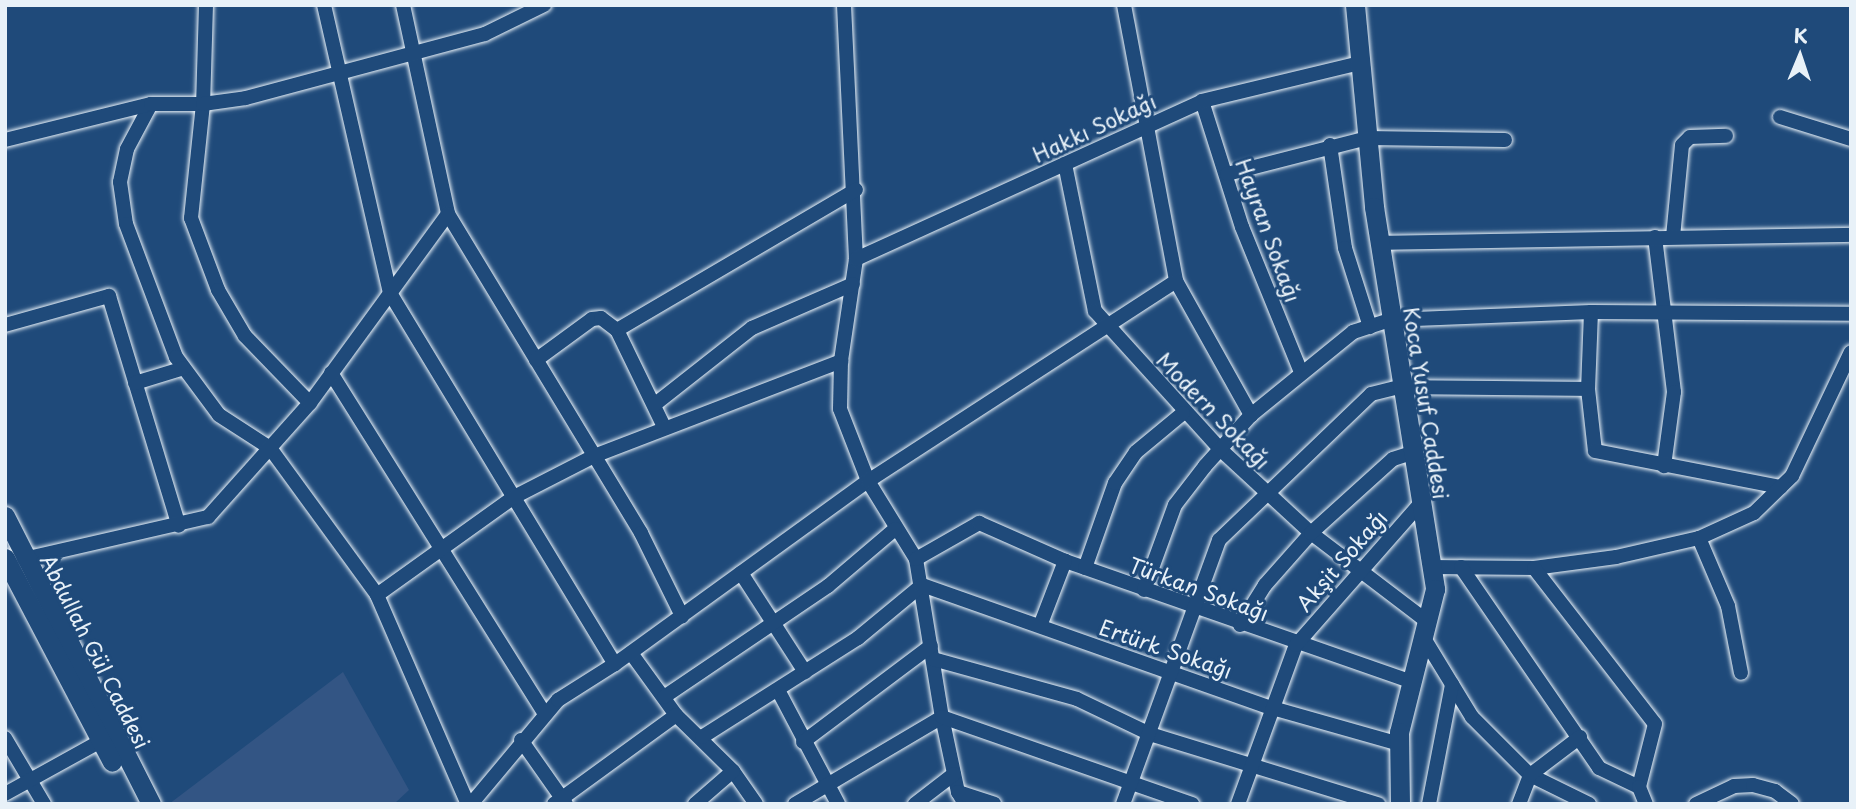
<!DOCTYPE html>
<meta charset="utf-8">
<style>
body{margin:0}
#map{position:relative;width:1856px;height:809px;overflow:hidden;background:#1f4a7a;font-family:"Playpen Sans",sans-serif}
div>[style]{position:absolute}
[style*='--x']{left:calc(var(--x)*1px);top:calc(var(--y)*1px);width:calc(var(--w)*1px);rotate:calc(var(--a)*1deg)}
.built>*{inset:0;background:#335584}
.roads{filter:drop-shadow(0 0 2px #e8f1f8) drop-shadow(0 0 2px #e8f1f8)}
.street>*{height:14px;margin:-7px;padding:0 7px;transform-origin:7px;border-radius:7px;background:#1f4a7a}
.secondary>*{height:19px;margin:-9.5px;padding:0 9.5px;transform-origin:9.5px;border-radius:9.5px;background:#1f4a7a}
span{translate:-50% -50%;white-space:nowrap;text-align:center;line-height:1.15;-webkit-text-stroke:6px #1f4a7a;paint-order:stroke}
.street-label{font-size:21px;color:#e8f1f8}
.frame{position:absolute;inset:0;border:7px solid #e8f1f8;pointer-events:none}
.north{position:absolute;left:1765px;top:21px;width:70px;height:70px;-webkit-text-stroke:5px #1f4a7a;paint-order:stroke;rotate:2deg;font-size:19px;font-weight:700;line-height:28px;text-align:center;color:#e8f1f8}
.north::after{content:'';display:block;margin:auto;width:24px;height:32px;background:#e8f1f8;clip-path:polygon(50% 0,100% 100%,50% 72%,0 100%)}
</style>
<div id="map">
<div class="built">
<i style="clip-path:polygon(343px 672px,409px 790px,394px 804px,169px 804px)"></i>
</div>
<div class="roads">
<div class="street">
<i style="--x:206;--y:5;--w:99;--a:91.7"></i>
<i style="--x:203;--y:104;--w:115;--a:96"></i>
<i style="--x:191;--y:218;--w:77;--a:69.4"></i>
<i style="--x:218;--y:290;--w:53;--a:59.6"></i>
<i style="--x:245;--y:336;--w:93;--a:45.9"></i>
<i style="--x:324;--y:5;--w:295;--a:77.1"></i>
<i style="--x:390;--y:293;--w:434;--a:58.8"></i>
<i style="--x:403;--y:5;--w:214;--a:77.8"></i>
<i style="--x:448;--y:214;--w:373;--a:58.8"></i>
<i style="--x:641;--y:533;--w:93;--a:63.7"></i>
<i style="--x:844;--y:5;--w:254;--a:87.3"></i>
<i style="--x:856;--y:259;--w:103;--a:98.4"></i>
<i style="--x:841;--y:361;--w:48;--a:91.2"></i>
<i style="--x:840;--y:409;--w:77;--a:68.7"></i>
<i style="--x:868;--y:481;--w:92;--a:58.4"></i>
<i style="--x:916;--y:559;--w:160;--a:80.7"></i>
<i style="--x:942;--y:717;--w:77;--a:78"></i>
<i style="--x:958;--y:792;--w:14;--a:60"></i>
<i style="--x:1124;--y:5;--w:281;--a:79.3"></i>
<i style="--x:1176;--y:281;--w:154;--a:60.8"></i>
<i style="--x:1202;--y:101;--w:132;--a:72.4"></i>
<i style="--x:1242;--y:227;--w:157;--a:67.9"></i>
<i style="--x:151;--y:104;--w:51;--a:118.1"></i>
<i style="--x:127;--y:149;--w:34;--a:102"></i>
<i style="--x:120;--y:182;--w:42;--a:81.9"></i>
<i style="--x:126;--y:224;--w:142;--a:69.4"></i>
<i style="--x:176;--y:357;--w:72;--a:53.4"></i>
<i style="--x:219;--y:415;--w:61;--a:32.9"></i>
<i style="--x:270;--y:448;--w:182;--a:53.9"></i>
<i style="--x:377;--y:595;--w:228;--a:66.5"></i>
<i style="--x:1780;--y:117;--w:74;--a:17.2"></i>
<i style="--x:5;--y:140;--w:150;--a:-13.9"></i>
<i style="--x:151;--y:104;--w:52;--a:0"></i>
<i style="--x:203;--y:104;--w:43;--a:-7.9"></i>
<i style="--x:246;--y:98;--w:247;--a:-15"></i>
<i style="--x:485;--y:34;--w:66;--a:-26.2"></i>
<i style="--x:1330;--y:145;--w:104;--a:81.7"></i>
<i style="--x:1345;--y:248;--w:83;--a:72.4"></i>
<i style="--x:1065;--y:164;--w:150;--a:78.5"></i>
<i style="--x:1095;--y:311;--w:186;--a:47.8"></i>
<i style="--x:1220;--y:449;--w:124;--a:42.7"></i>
<i style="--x:1311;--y:533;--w:148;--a:37.3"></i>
<i style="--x:1227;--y:174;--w:145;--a:-14.4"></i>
<i style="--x:1367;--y:138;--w:138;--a:0.8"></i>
<i style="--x:1655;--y:237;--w:156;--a:83"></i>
<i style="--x:1674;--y:392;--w:75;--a:97.7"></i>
<i style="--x:1673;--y:237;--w:92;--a:-84.4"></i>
<i style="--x:1682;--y:145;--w:11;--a:-45"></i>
<i style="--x:1690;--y:137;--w:36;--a:-2"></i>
<i style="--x:1380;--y:243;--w:471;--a:-1"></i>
<i style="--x:856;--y:259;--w:380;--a:-24.5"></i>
<i style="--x:1202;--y:101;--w:163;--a:-13.5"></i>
<i style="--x:1591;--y:312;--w:77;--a:92.2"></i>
<i style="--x:1588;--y:389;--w:62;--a:83.6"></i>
<i style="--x:1595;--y:451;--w:189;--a:11"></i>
<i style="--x:5;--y:325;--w:108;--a:-15.6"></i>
<i style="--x:109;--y:296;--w:240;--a:73.1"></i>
<i style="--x:617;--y:330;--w:108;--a:64.1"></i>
<i style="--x:536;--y:360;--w:69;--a:-36.2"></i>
<i style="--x:592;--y:319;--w:9;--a:-6"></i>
<i style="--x:601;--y:318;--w:20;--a:37"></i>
<i style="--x:617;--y:330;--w:277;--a:-30.4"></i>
<i style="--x:331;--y:373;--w:400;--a:57.9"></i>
<i style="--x:135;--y:383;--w:51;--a:-17"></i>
<i style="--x:654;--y:405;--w:125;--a:-38.2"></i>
<i style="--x:752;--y:328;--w:110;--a:-23.5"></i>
<i style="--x:1699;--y:538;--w:74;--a:66.9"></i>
<i style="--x:1728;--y:606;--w:68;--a:79"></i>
<i style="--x:24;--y:559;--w:189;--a:-12.9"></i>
<i style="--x:208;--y:517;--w:153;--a:-48.2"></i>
<i style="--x:310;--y:403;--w:234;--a:-53.9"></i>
<i style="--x:916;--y:559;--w:73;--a:-29.7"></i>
<i style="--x:979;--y:523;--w:94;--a:23.8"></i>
<i style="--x:1065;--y:561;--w:364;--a:19.2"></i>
<i style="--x:1431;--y:567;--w:103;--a:0.6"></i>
<i style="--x:1534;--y:568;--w:83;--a:-7.6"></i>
<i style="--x:1616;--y:557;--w:85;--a:-12.9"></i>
<i style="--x:1699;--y:538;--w:60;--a:-24.4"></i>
<i style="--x:1754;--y:513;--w:53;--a:-44.2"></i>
<i style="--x:1792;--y:476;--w:137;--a:-64.6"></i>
<i style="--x:1461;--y:567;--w:244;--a:55.5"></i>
<i style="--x:1599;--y:768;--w:44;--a:25.4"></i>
<i style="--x:1085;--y:568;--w:90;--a:-70.6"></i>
<i style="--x:1115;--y:483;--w:37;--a:-56"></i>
<i style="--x:1136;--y:452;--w:61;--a:-39.7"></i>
<i style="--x:1534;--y:568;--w:197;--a:52.2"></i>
<i style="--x:1655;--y:724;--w:65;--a:104.3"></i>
<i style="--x:1639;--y:787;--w:18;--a:68"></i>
<i style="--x:741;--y:573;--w:118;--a:57.1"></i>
<i style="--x:1144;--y:590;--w:90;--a:-70"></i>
<i style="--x:1175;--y:505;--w:49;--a:-52.4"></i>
<i style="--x:1205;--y:466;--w:69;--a:-48"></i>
<i style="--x:1251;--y:415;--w:132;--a:-39.1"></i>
<i style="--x:1353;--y:332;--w:39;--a:-18"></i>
<i style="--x:1390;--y:320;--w:201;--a:-2.3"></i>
<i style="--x:1591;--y:312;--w:260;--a:0.4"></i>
<i style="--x:377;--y:595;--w:168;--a:-35.6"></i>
<i style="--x:514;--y:497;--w:90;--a:-27.1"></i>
<i style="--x:594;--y:456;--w:265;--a:-21"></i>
<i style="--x:1240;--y:625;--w:47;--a:-58"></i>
<i style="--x:1265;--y:585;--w:69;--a:-48.5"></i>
<i style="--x:1311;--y:533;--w:110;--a:-42.1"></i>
<i style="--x:1393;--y:459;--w:19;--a:-18"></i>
<i style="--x:1040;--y:626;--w:70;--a:-69"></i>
<i style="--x:1425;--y:640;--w:90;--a:58.6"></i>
<i style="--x:1472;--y:717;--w:82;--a:45"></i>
<i style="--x:1530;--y:775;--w:66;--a:26.2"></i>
<i style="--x:631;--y:653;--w:77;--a:54"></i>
<i style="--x:676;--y:715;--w:80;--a:44.5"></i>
<i style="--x:733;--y:771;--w:40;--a:55.1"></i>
<i style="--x:933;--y:659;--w:149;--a:15.5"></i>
<i style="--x:1077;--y:699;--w:81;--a:25.6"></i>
<i style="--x:1150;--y:734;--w:239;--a:17.1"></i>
<i style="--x:778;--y:690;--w:129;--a:62.2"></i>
<i style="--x:664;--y:697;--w:198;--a:-34.1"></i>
<i style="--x:828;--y:586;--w:88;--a:-40.4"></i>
<i style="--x:702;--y:737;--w:185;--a:-32.4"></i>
<i style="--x:858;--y:638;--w:83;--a:-39.6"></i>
<i style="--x:922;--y:585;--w:371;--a:19.4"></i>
<i style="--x:1272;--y:708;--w:132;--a:15.8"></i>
<i style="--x:5;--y:738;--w:77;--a:59.4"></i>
<i style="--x:521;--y:740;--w:78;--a:54.9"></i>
<i style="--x:803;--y:742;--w:160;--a:-36.9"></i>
<i style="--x:958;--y:792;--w:38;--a:18"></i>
<i style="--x:5;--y:794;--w:118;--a:-29"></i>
<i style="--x:471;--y:804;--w:136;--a:-50.1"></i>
<i style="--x:558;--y:700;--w:67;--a:-32.3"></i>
<i style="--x:615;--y:664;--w:312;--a:-35.9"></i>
<i style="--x:868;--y:481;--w:367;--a:-33"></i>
<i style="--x:554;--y:804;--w:151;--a:-36.1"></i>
<i style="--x:695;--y:804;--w:50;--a:-41"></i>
<i style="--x:795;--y:804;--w:171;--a:-30.6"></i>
<i style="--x:942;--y:717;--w:265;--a:19.2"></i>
<i style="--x:915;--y:804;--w:49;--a:-37.6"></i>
<i style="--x:1123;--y:804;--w:281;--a:-70"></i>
<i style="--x:1219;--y:540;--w:211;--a:-43.8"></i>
<i style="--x:1371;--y:394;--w:30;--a:-14"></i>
<i style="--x:1400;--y:387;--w:188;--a:0.6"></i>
<i style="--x:1238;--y:804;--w:169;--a:-70"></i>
<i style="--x:1296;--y:645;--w:188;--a:-48.7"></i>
<i style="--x:1429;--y:804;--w:122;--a:-79.1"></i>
<i style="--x:1519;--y:804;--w:31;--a:-69"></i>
<i style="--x:1530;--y:775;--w:63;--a:-37.2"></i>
<i style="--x:1696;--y:804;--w:42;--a:-25.3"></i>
<i style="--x:1734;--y:786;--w:19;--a:-3"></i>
<i style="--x:1753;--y:785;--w:23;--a:15"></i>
<i style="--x:1775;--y:791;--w:21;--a:37"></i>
</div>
<div class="secondary">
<i style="--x:1355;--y:5;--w:203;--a:84.6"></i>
<i style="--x:1374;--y:207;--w:387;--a:80.9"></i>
<i style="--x:1435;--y:589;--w:147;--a:104.1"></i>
<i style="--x:1399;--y:732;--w:72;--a:89.2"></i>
<i style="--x:5;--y:516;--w:323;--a:63.1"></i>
<i style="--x:5;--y:558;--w:230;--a:62.3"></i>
</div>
</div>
<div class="street-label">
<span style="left:1094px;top:127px;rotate:-25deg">Hakkı Sokağı</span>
<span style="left:1269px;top:230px;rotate:70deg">Hayran Sokağı</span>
<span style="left:1427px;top:403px;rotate:81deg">Koca Yusuf Caddesi</span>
<span style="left:1214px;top:410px;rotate:46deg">Modern Sokağı</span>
<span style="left:1341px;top:560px;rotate:-49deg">Akşit Sokağı</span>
<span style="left:1199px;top:588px;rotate:20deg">Türkan Sokağı</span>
<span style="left:1166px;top:648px;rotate:19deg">Ertürk Sokağı</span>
<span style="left:96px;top:651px;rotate:63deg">Abdullah Gül Caddesi</span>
</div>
<div class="frame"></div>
<div class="north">K</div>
</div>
